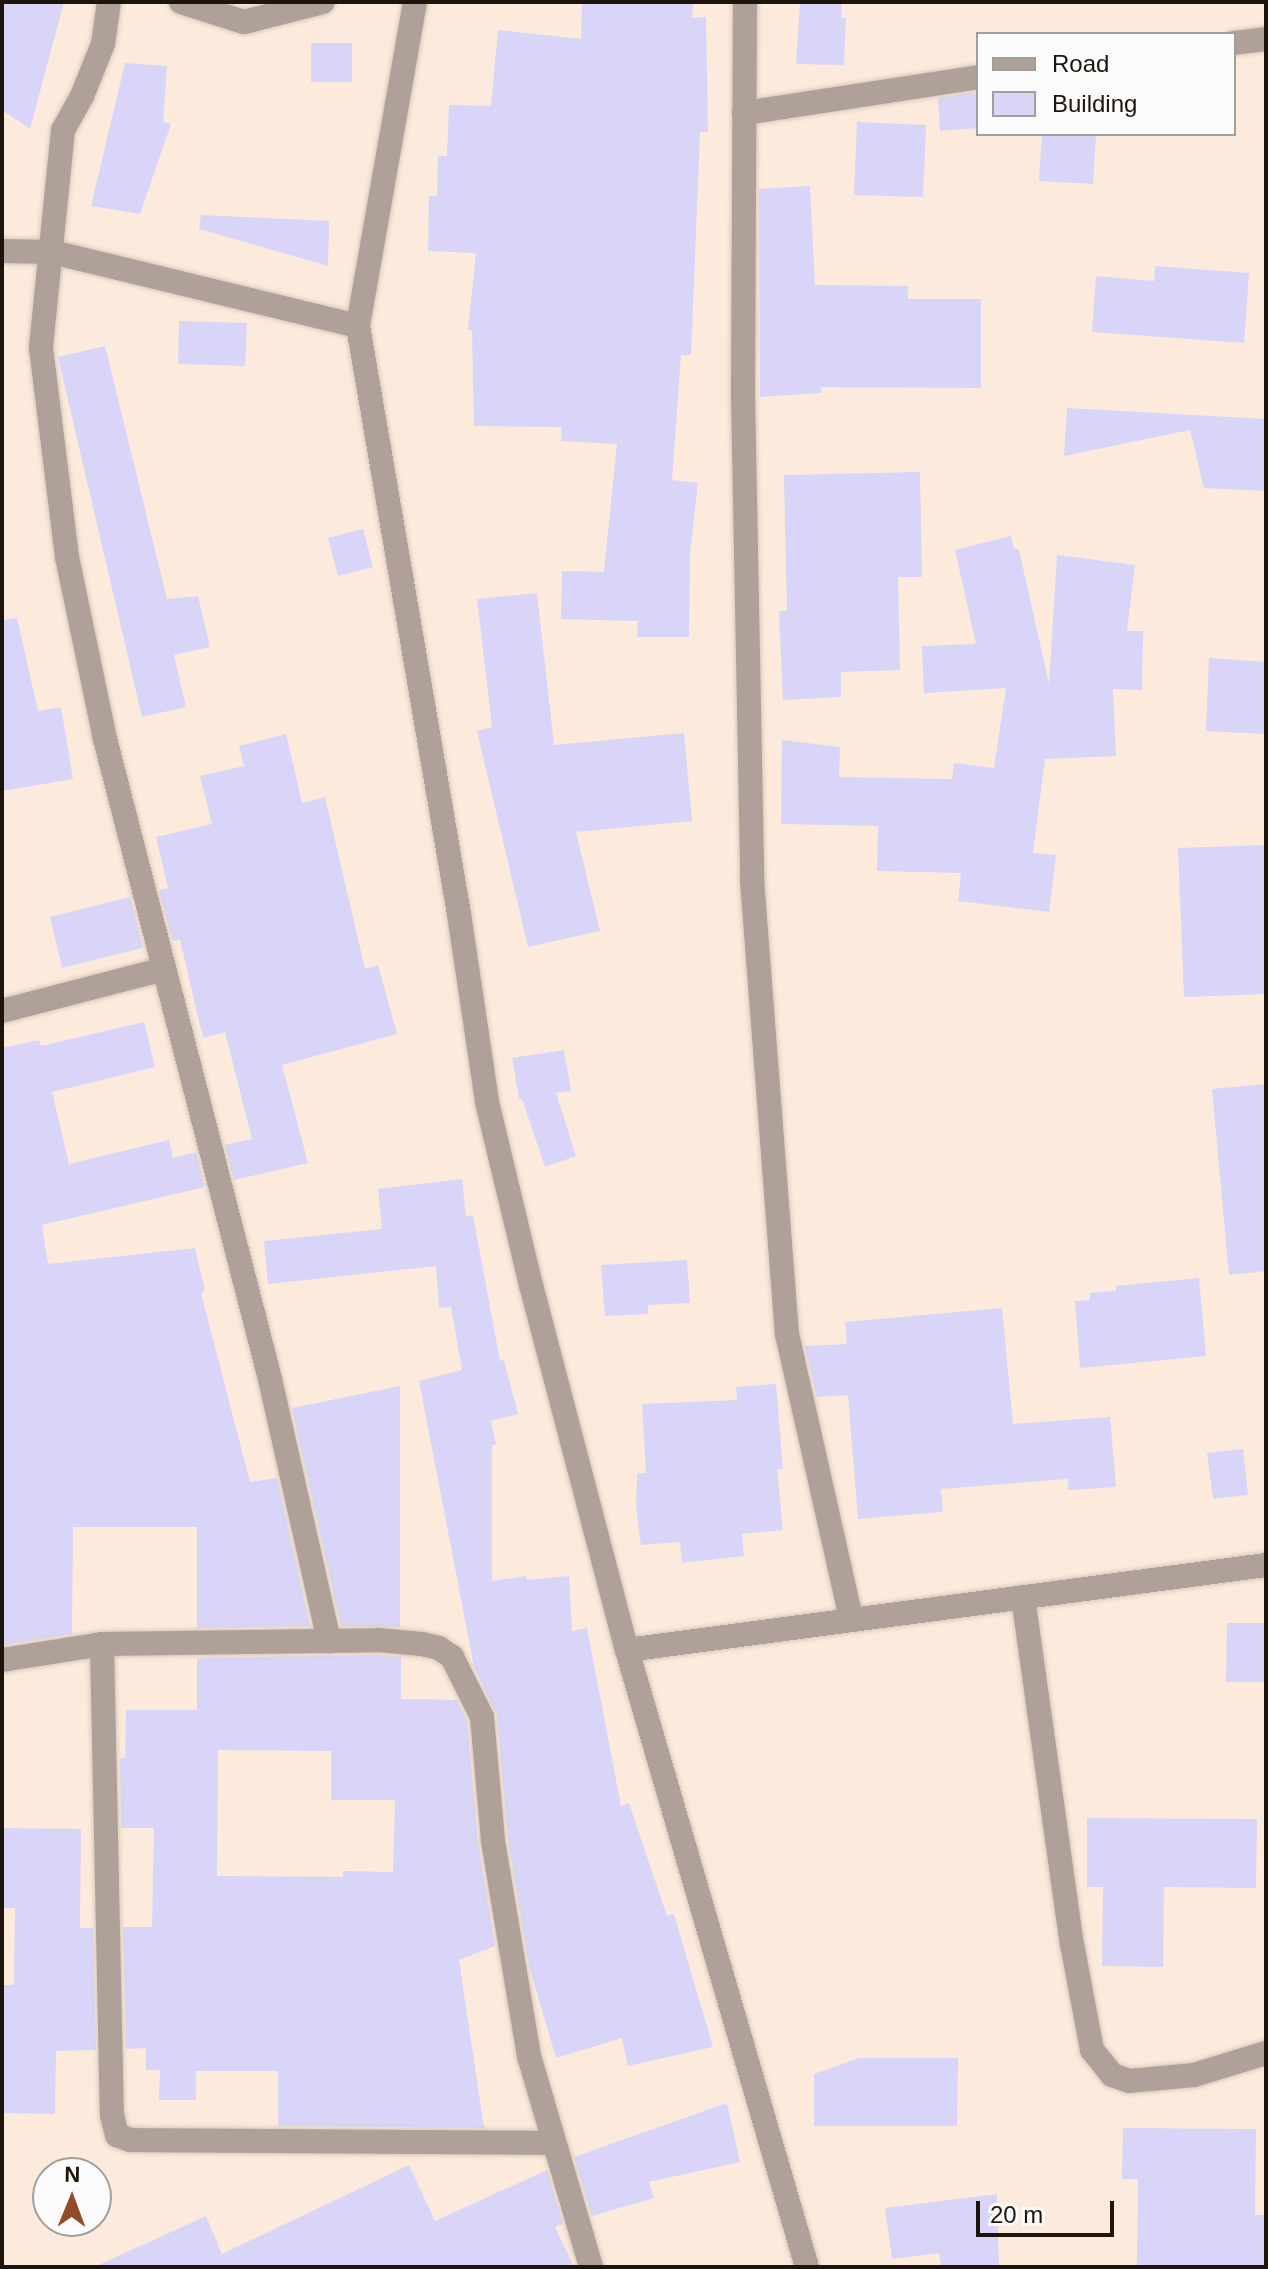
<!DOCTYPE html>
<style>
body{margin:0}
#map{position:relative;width:1268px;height:2269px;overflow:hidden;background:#fcebdc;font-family:Arial,sans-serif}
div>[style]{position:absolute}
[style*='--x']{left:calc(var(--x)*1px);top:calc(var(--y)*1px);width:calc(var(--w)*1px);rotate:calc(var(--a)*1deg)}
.building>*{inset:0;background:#d8d5f8}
.roads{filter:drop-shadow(0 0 2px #d8c9bb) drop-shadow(0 0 2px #d8c9bb)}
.minor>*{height:24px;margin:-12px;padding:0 12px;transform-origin:12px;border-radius:12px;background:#afa09a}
span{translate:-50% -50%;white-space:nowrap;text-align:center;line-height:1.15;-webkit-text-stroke:7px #fbfbfb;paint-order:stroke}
.frame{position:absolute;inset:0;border:4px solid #1d140b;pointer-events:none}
.legend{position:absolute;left:976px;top:32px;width:260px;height:104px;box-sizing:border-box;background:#fbfbfb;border:2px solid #a29f9b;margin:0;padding:10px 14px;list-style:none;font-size:24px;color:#1d140b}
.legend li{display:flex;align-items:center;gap:16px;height:40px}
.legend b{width:40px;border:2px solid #a29f9b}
.north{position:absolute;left:32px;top:2157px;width:80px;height:80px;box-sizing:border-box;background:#fbfbfb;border:2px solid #a29f9b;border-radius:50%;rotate:1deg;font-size:22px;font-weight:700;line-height:32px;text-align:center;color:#1d140b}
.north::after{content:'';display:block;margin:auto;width:28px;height:36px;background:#924a27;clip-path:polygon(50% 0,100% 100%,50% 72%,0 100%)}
.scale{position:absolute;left:976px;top:2201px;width:138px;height:36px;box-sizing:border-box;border:4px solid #1d140b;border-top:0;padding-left:10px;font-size:24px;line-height:28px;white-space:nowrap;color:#1d140b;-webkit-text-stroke:6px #fbfbfb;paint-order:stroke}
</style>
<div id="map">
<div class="building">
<i style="clip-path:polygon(2px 2px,64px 2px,30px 129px,2px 110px)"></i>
<i style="clip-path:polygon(582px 2px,693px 2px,692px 18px,706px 17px,708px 132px,700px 132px,691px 355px,681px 355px,672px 480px,698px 483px,690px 553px,689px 637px,637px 637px,638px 621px,561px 619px,562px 571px,604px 572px,617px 444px,561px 441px,562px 427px,474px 426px,472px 330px,468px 330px,476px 253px,428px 251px,429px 196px,437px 196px,438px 156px,447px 156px,449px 105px,491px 106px,498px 30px,581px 39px)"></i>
<i style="clip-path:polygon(800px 2px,842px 2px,841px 18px,846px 18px,844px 65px,796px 64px)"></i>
<i style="clip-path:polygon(311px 43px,352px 43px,352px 82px,311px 82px)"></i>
<i style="clip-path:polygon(125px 63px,167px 66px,163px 122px,171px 124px,140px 214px,91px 206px)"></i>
<i style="clip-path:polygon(978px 92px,978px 128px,940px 131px,938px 98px)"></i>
<i style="clip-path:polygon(857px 122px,926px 125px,923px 197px,854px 195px)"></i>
<i style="clip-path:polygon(1042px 134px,1096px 134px,1093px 184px,1039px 181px)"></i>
<i style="clip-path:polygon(810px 186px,815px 285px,908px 286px,908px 299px,981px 299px,981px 388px,821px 387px,821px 393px,760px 397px,759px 189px)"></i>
<i style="clip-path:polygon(201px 215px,329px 221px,328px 266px,199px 229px)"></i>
<i style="clip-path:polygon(1155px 266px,1249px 273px,1244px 343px,1092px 332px,1096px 276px,1154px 281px)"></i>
<i style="clip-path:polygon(179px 321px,247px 323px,245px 366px,178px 364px)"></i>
<i style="clip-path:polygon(105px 346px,167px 599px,198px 596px,210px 647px,174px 655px,186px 707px,142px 717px,58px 357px)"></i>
<i style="clip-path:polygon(1067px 408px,1266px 419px,1266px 491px,1204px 488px,1190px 430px,1064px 456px)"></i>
<i style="clip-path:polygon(920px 472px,922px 577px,898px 577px,900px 670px,841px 672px,841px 697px,783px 700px,779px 611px,787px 611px,784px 475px)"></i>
<i style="clip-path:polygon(363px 529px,373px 567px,338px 576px,328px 538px)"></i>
<i style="clip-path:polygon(1011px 536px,1014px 549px,1019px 550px,1049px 684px,1057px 555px,1135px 565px,1127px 631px,1143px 631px,1142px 690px,1113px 689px,1116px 756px,1045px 759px,1033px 853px,1056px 855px,1049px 912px,958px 901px,961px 873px,877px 871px,878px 826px,781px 824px,782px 740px,840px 747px,839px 777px,952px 779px,954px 763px,994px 768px,1006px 688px,924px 693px,922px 646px,976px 644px,955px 550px)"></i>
<i style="clip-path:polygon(537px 593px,554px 745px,684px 733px,692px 821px,576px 832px,600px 931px,528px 947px,477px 731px,492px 727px,477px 599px)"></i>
<i style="clip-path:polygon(17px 618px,38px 711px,61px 707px,73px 779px,2px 791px,2px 620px)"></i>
<i style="clip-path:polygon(1209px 658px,1266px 662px,1266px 734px,1206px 731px)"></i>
<i style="clip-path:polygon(286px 734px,302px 803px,325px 797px,365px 969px,378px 965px,397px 1034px,282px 1065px,308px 1163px,234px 1180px,225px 1145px,252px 1139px,225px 1032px,203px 1038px,180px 940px,173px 941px,159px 890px,168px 888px,156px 837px,212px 824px,200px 776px,244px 766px,239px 746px)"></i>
<i style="clip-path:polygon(1266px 845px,1266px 994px,1184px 997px,1178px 848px)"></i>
<i style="clip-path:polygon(130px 897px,143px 948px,62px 968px,50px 917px)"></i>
<i style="clip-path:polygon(144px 1022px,155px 1067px,52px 1092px,69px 1164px,169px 1140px,173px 1158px,196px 1152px,205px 1187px,42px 1225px,48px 1264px,195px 1248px,205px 1291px,202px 1291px,202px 1297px,250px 1482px,277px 1478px,310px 1626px,197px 1628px,197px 1527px,73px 1527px,72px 1634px,2px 1645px,2px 1048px,39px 1040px,41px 1046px)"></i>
<i style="clip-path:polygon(564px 1050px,571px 1091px,556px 1093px,576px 1156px,545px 1167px,522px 1099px,519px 1099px,512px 1058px)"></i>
<i style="clip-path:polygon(1266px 1084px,1266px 1271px,1229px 1275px,1212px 1089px)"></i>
<i style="clip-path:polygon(462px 1179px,466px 1217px,473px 1215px,500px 1361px,504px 1360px,518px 1414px,491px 1421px,496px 1444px,492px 1445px,492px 1581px,526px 1576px,527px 1580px,569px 1576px,572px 1631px,587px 1628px,621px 1806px,629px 1803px,667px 1916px,674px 1914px,713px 2047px,628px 2066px,622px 2038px,556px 2058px,529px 1966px,508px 1839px,497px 1715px,474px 1667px,419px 1381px,462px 1370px,451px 1307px,439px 1308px,436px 1266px,268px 1284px,264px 1241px,382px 1229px,378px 1189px)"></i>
<i style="clip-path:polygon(687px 1260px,690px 1303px,648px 1305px,648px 1314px,605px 1316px,601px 1265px)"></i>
<i style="clip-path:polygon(1199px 1278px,1206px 1356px,1080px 1368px,1075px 1301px,1090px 1300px,1090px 1293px,1116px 1291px,1116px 1286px)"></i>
<i style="clip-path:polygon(1002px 1308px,1013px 1424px,1110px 1417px,1116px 1487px,1068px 1490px,1068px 1479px,941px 1489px,943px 1512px,858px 1519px,848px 1395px,817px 1397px,805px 1346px,847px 1344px,845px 1322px)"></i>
<i style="clip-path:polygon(776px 1384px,783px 1469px,777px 1469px,783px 1530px,742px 1534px,744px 1556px,682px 1563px,680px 1542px,641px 1545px,636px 1506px,637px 1474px,646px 1473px,642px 1404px,737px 1400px,736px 1387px)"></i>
<i style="clip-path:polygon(400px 1386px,400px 1627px,341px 1626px,292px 1408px)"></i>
<i style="clip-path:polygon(1243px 1449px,1248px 1495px,1213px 1499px,1207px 1453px)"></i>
<i style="clip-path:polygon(1227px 1623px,1266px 1623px,1266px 1682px,1226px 1682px)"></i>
<i style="clip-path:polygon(evenodd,377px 1655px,401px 1657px,401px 1699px,457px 1700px,467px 1721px,478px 1843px,495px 1946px,459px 1960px,484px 2128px,278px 2126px,278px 2071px,196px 2071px,196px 2100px,159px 2100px,160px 2070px,146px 2070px,146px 2048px,126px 2049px,123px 1927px,152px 1927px,154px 1828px,121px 1828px,120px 1758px,125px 1758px,126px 1710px,197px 1710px,197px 1658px,377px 1655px,218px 1750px,331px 1751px,331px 1800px,395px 1800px,393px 1872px,343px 1871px,343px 1877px,217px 1876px,218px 1750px)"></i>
<i style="clip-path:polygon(1087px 1818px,1257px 1819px,1256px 1888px,1164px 1887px,1163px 1967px,1102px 1966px,1103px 1887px,1087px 1887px)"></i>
<i style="clip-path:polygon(2px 1828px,81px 1829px,80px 1928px,93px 1928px,96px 2050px,56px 2051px,55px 2114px,2px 2113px,2px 1985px,14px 1985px,15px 1908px,2px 1908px)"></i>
<i style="clip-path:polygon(859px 2058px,958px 2058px,957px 2126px,814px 2126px,814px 2074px)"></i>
<i style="clip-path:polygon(727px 2103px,740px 2162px,649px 2182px,654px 2198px,592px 2216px,574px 2157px)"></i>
<i style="clip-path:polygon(1123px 2128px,1256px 2129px,1255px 2215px,1266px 2215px,1266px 2267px,1137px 2267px,1138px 2179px,1122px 2179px)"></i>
<i style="clip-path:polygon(409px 2165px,435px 2221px,547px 2170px,563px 2224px,555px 2227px,574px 2267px,94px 2267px,206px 2216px,222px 2254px)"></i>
<i style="clip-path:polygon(997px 2194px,999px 2267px,941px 2267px,939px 2253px,892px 2259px,885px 2208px)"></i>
</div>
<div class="roads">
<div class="minor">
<i style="--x:109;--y:2;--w:42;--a:98.1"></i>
<i style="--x:103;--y:44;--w:56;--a:112"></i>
<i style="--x:82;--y:96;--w:39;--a:119"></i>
<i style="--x:63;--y:130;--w:219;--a:95.8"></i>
<i style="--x:41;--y:348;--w:211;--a:82.9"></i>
<i style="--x:67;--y:557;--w:186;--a:78.2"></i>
<i style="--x:105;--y:739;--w:661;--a:75.54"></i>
<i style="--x:270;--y:1379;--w:269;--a:77.3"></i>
<i style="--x:181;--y:2;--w:66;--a:17.6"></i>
<i style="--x:244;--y:22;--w:81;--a:-14.2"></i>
<i style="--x:415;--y:2;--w:329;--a:100"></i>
<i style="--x:358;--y:326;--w:597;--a:80.25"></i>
<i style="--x:459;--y:914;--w:190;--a:81.5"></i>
<i style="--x:487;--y:1102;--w:188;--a:76.5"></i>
<i style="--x:531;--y:1285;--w:377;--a:75.3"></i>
<i style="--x:627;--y:1650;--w:643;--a:73.74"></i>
<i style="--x:745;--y:2;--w:393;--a:90.3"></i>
<i style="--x:743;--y:395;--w:485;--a:88.9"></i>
<i style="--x:752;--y:880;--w:455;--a:85.6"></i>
<i style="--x:787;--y:1334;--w:292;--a:77.3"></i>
<i style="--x:1234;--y:43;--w:32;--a:-7"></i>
<i style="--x:744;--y:113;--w:237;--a:-8.7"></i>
<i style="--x:2;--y:251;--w:50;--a:1.1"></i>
<i style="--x:52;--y:252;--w:315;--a:13.6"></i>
<i style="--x:2;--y:1011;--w:167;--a:-14.5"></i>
<i style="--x:1023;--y:1597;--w:350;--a:82"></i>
<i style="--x:1072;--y:1944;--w:108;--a:79.3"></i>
<i style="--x:1092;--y:2050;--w:32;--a:51"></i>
<i style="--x:1112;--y:2075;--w:18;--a:19"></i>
<i style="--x:1129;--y:2081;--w:65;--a:-5.3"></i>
<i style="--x:1194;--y:2075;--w:75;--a:-17"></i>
<i style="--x:102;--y:1644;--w:471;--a:88.8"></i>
<i style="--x:112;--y:2115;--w:21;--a:76"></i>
<i style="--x:117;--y:2135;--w:14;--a:21"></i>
<i style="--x:130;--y:2140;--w:424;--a:0.4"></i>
<i style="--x:627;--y:1650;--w:645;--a:-7.58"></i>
<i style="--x:2;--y:1660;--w:101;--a:-9.1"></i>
<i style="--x:102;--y:1644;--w:276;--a:-0.8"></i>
<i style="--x:378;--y:1640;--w:44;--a:5.2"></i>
<i style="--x:422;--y:1644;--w:17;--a:13"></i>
<i style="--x:439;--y:1648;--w:16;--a:35"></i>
<i style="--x:452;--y:1657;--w:67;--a:63.4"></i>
<i style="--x:482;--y:1717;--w:124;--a:84.9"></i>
<i style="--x:493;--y:1841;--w:218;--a:80.5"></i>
<i style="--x:529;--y:2056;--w:220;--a:73.6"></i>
</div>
</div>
<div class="frame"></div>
<ul class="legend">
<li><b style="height:10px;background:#afa09a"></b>Road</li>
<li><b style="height:22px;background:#d8d5f8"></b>Building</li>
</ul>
<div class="north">N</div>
<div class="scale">20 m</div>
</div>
